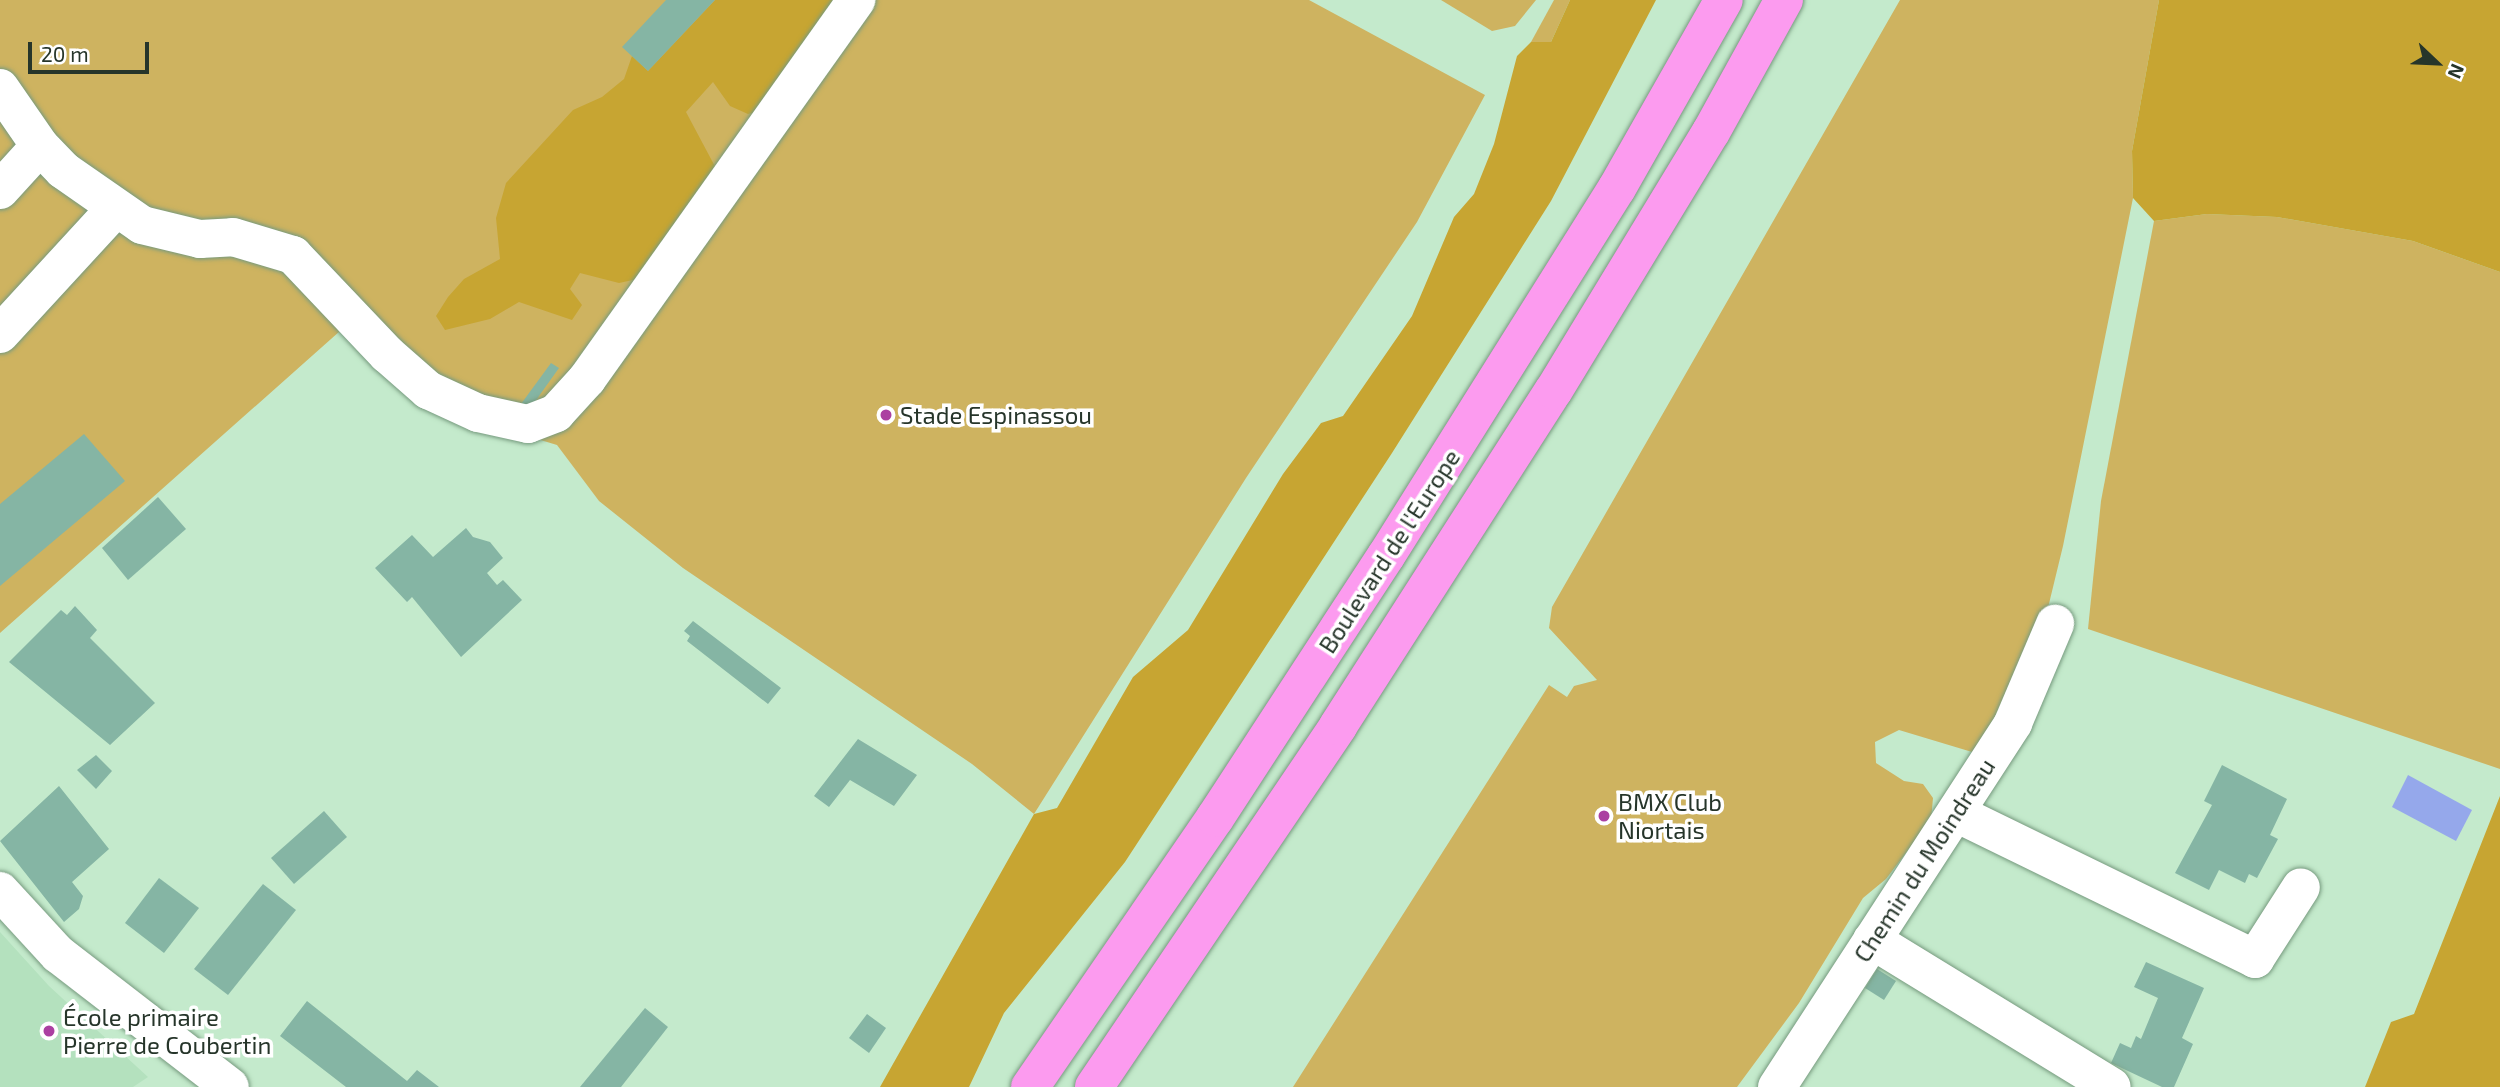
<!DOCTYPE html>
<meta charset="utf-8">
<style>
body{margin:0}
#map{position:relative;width:2500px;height:1087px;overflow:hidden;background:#c4eacc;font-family:"Exo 2",sans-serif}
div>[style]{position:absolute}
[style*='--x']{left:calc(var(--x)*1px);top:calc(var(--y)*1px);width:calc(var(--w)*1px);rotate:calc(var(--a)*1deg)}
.built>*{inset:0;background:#b4e1be}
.green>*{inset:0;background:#ceb360}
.forest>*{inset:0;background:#c7a532}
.water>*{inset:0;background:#95a8eb}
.building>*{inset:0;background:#85b5a4}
.roads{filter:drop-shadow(0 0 2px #769a7e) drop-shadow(0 0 2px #769a7e)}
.minor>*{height:38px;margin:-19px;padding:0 19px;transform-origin:19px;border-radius:19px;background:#fff}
.highway>*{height:38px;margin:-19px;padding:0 19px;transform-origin:19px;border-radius:19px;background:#fc9bef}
.dots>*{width:19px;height:19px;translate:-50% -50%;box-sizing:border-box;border:4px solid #fff;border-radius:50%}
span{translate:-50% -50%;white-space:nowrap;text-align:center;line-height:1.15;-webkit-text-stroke:7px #fff;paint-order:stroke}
.poi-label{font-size:24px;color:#26352a}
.left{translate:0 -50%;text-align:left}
.street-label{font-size:24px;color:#26352a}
.north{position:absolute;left:2402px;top:28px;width:70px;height:70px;-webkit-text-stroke:5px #fff;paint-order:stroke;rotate:113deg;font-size:19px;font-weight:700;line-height:28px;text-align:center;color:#26352a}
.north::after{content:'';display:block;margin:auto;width:24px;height:32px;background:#26352a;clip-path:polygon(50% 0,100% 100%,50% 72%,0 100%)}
.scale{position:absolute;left:28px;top:42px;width:121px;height:32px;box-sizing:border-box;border:4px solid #26352a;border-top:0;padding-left:9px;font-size:21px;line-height:24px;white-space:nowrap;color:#26352a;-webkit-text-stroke:5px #fff;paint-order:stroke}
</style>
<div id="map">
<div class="built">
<i style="clip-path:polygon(0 932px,49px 986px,148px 1077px,133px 1087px,0 1087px)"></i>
</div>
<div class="green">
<i style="clip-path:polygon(0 0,1309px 0,1485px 95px,1417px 222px,1246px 478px,1034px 814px,972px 764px,683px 568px,599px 501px,557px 445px,514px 432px,340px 331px,0 633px)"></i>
<i style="clip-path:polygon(1441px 0,1536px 0,1515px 26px,1492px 31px)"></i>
<i style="clip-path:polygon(1554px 0,1570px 0,1551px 42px,1531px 42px)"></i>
<i style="clip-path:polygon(1900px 0,2159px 0,2132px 151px,2133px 198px,2063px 546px,2046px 616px,1982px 755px,1899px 730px,1875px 742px,1876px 763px,1904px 781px,1923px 784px,1933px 798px,1931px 820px,1886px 879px,1863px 898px,1799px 1003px,1737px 1087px,1293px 1087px,1549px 685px,1567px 697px,1574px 686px,1597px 680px,1549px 628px,1552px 607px)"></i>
<i style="clip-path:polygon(2207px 214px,2277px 217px,2413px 241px,2500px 272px,2500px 769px,2088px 629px,2101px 501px,2154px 221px)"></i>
</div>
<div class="forest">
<i style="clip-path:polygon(715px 0,844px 0,768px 109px,748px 114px,730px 106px,713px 82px,686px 112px,719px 174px,651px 276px,619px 283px,580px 273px,570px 289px,582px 305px,572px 320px,519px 302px,490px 319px,445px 330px,436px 316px,448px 297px,464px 279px,500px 259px,496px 218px,506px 183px,573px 110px,602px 97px,624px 79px,632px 56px,648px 71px)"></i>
<i style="clip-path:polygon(1570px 0,1656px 0,1551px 201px,1392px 453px,1125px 862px,1004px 1013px,969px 1087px,880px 1087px,1034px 814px,1057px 808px,1133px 677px,1188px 630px,1283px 474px,1321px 423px,1343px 416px,1412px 316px,1454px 217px,1474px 194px,1494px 144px,1517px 56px,1531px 42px,1551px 42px)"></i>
<i style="clip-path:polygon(2159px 0,2500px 0,2500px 272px,2413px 241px,2277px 217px,2207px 214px,2154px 221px,2133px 198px,2132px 151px)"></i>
<i style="clip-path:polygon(2500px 796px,2500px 1087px,2365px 1087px,2391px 1022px,2414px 1014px)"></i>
</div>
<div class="water">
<i style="clip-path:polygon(2408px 775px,2472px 810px,2456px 841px,2392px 807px)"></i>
</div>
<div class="building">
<i style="clip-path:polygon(666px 0,715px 0,648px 71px,622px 47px)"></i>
<i style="clip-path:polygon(551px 363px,559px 368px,529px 410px,521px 404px)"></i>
<i style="clip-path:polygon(84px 434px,125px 481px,0 586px,0 504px)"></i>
<i style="clip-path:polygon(158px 497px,186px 529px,128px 580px,102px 548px)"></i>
<i style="clip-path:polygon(466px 528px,473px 537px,490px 542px,503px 558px,487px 573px,497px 585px,503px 580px,522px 600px,461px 657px,412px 597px,407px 602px,375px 568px,412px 535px,433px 557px)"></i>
<i style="clip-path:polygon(75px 606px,97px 630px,90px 638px,155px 703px,110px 745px,9px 662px,61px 610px,67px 615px)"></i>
<i style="clip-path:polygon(693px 621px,781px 688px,768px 704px,687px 641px,690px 636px,684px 631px)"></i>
<i style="clip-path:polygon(858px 739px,917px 775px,894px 806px,850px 780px,829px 807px,814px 796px)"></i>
<i style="clip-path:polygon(96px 755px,112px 771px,96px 789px,77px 770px)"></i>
<i style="clip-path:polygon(2222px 765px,2287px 799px,2270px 835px,2278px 839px,2257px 878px,2249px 874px,2245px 883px,2219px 870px,2209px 890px,2175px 873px,2212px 805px,2204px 801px)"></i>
<i style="clip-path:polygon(59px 786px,109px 849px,72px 882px,83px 896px,79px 909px,64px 922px,0 841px)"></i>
<i style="clip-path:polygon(324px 811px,347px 837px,294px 884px,271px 858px)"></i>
<i style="clip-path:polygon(159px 878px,199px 908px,164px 953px,125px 923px)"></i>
<i style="clip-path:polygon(263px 884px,296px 910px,228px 995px,194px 969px)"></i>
<i style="clip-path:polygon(2146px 962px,2204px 988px,2182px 1038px,2193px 1044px,2174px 1087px,2162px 1087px,2111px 1063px,2120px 1043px,2131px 1048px,2136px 1036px,2141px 1039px,2158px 998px,2134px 987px)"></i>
<i style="clip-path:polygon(1877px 969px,1896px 981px,1884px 1000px,1865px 988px)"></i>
<i style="clip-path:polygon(307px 1001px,407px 1081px,417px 1070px,439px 1087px,346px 1087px,280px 1036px)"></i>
<i style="clip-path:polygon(645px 1008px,668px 1027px,621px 1087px,580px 1087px)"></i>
<i style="clip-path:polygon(867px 1014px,886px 1028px,869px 1053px,849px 1038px)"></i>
</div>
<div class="roads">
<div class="minor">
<i style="--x:0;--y:88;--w:70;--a:55.4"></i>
<i style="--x:40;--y:146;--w:33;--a:46"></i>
<i style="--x:63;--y:170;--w:96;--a:34.8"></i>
<i style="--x:142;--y:225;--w:60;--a:13.6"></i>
<i style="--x:200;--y:239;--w:33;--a:-3"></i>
<i style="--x:233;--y:237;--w:63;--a:16.7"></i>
<i style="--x:293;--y:255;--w:137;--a:46.5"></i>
<i style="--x:387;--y:354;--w:55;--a:41.3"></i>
<i style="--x:428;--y:390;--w:55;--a:24.7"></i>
<i style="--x:478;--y:413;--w:51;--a:12.4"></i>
<i style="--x:528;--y:424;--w:30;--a:-21"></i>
<i style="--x:556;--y:413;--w:46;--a:-47.6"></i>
<i style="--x:587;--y:379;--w:465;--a:-54.6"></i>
<i style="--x:0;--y:190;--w:59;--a:-47.7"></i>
<i style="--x:0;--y:334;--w:171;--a:-47.4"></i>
<i style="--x:1956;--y:813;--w:333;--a:26"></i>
<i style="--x:2255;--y:959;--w:85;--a:-57.4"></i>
<i style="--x:0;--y:891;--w:86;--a:47.4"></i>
<i style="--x:58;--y:954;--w:217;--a:37.7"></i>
<i style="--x:1872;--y:940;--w:281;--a:31.5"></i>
<i style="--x:1777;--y:1087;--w:434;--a:-57"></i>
<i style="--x:2013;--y:723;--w:108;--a:-67"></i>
</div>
<div class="highway">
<i style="--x:1030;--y:1087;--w:326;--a:-55.5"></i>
<i style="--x:1215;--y:818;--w:313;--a:-56.9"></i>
<i style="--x:1386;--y:556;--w:434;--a:-57.9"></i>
<i style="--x:1617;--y:188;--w:216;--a:-60.4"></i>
<i style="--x:1094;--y:1087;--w:436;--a:-55.9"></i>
<i style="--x:1338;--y:726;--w:399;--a:-57.3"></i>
<i style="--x:1554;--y:390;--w:302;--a:-58.7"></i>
<i style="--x:1711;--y:132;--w:151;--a:-61.1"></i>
</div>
</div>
<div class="dots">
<i style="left:886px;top:415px;background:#ab40a1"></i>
<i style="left:1604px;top:816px;background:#ab40a1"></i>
<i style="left:49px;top:1031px;background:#ab40a1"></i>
</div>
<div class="poi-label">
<span class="left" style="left:900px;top:415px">Stade Espinassou</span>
<span class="left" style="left:1618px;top:816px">BMX Club<br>Niortais</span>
<span class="left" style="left:63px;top:1031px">École primaire<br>Pierre de Coubertin</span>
</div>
<div class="street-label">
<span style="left:1389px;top:551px;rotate:-57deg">Boulevard de l'Europe</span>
<span style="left:1924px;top:860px;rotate:-57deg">Chemin du Moindreau</span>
</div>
<div class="north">N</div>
<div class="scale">20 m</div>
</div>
